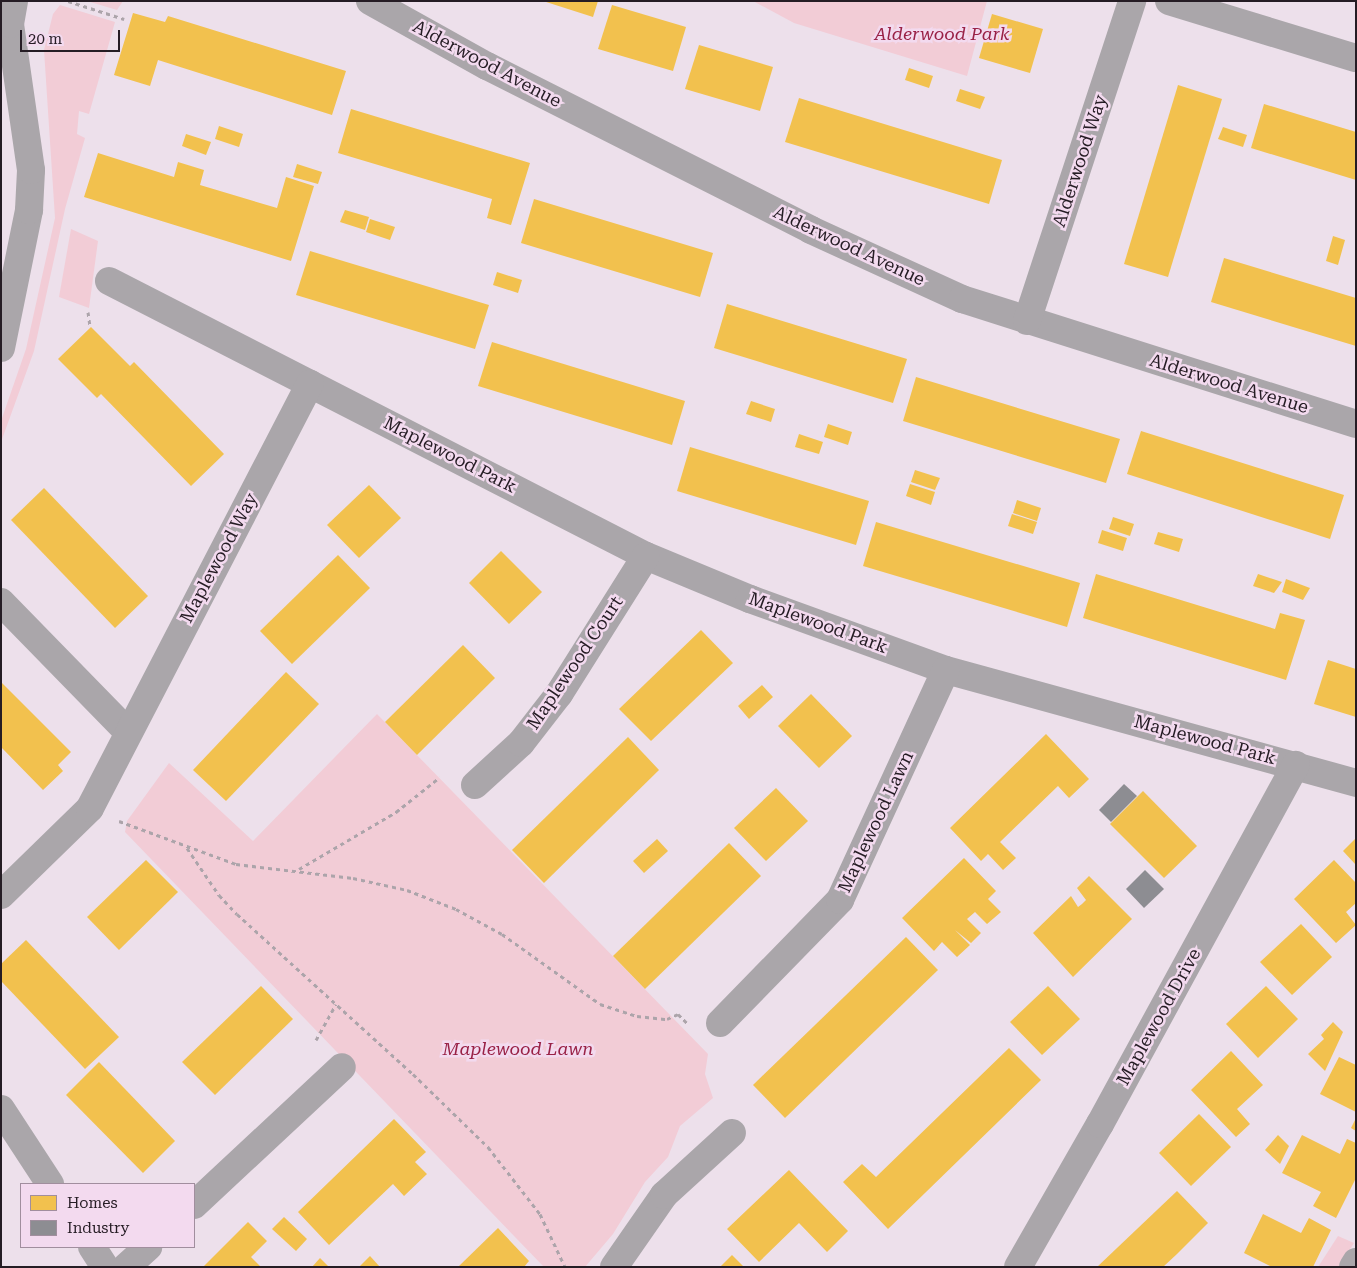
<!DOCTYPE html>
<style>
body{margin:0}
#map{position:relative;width:1357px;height:1268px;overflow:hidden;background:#ede0eb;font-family:"Roboto Serif",serif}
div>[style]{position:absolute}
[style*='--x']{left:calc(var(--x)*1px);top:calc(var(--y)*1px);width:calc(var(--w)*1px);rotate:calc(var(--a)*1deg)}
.green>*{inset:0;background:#f2ccd6}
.homes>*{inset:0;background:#f2c14e}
.industry>*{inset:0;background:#8d8d92}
.path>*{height:3px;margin-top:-1.5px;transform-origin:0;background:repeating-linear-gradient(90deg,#aca4aa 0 4px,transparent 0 8px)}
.minor>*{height:28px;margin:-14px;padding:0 14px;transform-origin:14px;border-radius:14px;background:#aaa6aa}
.tertiary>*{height:28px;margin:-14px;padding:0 14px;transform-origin:14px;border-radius:14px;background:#aaa6aa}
span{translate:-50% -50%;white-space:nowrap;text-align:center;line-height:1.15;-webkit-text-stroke:5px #f3daef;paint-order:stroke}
.park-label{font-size:18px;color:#992146;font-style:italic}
.street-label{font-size:18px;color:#251c24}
.frame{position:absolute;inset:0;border:2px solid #251c24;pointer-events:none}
.legend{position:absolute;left:20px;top:1183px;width:175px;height:65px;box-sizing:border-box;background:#f3daef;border:1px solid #a18e9e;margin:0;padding:6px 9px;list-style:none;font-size:15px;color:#251c24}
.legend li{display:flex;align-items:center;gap:10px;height:25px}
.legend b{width:25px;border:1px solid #a18e9e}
.scale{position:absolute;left:20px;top:30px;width:100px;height:22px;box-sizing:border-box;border:2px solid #251c24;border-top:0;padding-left:6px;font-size:15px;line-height:18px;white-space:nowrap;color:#251c24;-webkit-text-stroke:4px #f3daef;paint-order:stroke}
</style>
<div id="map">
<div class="green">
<i style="clip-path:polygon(87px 1px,123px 1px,117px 10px)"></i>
<i style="clip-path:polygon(753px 1px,987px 1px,967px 76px,794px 23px)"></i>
<i style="clip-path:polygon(60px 5px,115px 22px,89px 114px,79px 111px,77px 134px,85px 138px,65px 209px,34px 351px,1px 442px,1px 421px,26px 349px,55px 218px,44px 50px,53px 14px)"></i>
<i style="clip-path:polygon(71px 229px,98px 241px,89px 308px,59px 297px)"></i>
<i style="clip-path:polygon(377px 714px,708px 1054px,705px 1074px,713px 1098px,680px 1126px,668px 1157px,645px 1182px,613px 1234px,585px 1267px,544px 1267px,125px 832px,127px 821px,169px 763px,253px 841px)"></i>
<i style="clip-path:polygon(1338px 1236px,1354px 1243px,1339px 1267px,1318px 1267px)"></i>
</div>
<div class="homes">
<i style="clip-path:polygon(543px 1px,598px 1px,593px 17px)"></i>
<i style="clip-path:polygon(612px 5px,686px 27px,673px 71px,598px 49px)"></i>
<i style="clip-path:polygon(133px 13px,165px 22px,168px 16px,346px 71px,332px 115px,158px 60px,150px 86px,114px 75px)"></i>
<i style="clip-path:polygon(992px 14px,1043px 29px,1030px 73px,979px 58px)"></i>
<i style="clip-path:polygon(699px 45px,773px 67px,760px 111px,685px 89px)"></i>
<i style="clip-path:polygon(909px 68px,933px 76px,929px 88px,905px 80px)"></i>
<i style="clip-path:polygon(1178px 85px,1222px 99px,1168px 277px,1124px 264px)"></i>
<i style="clip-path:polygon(960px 89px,985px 97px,980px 109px,956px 101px)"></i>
<i style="clip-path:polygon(799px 98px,1002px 160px,989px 204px,785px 142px)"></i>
<i style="clip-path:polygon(1264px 104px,1356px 132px,1356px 180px,1251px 148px)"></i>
<i style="clip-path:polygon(351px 109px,530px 163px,511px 225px,487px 218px,492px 199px,338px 153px)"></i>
<i style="clip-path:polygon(219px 126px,243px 134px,239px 147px,215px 139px)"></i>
<i style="clip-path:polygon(1223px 127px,1247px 135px,1243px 147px,1218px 139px)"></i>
<i style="clip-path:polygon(186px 134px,211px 142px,206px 155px,182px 146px)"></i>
<i style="clip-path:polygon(98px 153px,174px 177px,178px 162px,204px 170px,200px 185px,277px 208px,286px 177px,314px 186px,291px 261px,84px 197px)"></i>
<i style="clip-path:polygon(297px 164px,322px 172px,318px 184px,293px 177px)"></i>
<i style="clip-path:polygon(534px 199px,713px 253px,700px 297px,521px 243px)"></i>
<i style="clip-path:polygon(345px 210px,369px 217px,365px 230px,340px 222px)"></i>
<i style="clip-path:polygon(370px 219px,395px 227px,390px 240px,366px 232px)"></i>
<i style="clip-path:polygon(1333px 236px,1345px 240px,1338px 265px,1326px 261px)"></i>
<i style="clip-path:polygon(310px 251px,489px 305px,475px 349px,296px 295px)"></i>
<i style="clip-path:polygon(1224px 258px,1356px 298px,1356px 346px,1211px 302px)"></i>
<i style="clip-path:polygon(497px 272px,522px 280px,518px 293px,493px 285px)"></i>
<i style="clip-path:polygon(727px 304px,907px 359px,893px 403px,714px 348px)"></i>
<i style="clip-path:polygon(91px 327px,130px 366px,134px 362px,224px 454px,191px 486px,101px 394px,97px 398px,58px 359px)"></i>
<i style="clip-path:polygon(492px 342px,685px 401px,672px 445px,478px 386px)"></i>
<i style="clip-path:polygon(916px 377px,1120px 439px,1106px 483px,903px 421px)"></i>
<i style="clip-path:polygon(751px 401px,775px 409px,771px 422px,746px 414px)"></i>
<i style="clip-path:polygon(828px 424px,852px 432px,848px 445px,824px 437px)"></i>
<i style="clip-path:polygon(1141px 431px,1344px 495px,1330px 539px,1127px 474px)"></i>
<i style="clip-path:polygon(799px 434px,823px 442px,819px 454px,795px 447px)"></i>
<i style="clip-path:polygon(690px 447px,869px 501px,856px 545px,677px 491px)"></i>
<i style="clip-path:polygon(915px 470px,940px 478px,935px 490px,911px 482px)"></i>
<i style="clip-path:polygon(910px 484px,935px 492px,931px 505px,906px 496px)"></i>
<i style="clip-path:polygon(369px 485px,401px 518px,359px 558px,327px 525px)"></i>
<i style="clip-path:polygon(44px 488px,148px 596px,115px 628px,11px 520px)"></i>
<i style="clip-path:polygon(1017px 500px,1041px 508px,1037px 521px,1013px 513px)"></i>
<i style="clip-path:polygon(1012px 514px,1037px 522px,1033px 534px,1008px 526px)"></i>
<i style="clip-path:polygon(1113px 517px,1134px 524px,1130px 536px,1109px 529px)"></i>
<i style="clip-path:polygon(876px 522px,1080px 583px,1067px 627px,863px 566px)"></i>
<i style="clip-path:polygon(1102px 530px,1127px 538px,1123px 551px,1098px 543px)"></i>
<i style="clip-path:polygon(1158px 532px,1183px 539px,1179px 552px,1154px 544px)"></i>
<i style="clip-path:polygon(501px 551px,542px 592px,509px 624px,469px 583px)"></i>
<i style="clip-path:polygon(338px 555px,370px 588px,292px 664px,260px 631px)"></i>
<i style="clip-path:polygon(1096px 574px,1275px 629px,1280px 613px,1305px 620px,1286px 680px,1083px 618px)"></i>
<i style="clip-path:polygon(1258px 574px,1282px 582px,1274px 593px,1253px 586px)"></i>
<i style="clip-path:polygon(1286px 579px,1310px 588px,1303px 600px,1282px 592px)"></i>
<i style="clip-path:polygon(701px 630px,733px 663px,651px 741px,619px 709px)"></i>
<i style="clip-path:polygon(463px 645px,495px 678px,417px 755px,385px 722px)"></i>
<i style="clip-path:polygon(1328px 660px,1356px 669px,1356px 717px,1314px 704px)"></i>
<i style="clip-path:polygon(286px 672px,319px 704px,226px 801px,193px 770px)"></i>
<i style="clip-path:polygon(1px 682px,71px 752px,58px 765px,63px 771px,43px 790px,1px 747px)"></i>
<i style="clip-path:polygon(762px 685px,773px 697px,749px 719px,738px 706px)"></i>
<i style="clip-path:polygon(811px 694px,852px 736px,819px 768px,778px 726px)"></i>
<i style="clip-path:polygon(1046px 734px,1089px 779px,1069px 798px,1058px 786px,1000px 842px,1016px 858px,1003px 870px,988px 854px,981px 861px,950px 828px)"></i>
<i style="clip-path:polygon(628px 737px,659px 770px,544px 883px,512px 850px)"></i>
<i style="clip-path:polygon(776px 788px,808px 821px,766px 861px,734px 828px)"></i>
<i style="clip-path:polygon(1143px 791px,1197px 846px,1164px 878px,1110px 824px)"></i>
<i style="clip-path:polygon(1356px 838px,1356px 865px,1343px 851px)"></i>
<i style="clip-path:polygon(657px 839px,668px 851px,644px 873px,633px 861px)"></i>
<i style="clip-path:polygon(729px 843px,761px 876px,645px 989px,613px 956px)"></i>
<i style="clip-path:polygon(964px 858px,996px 891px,988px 899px,1001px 912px,987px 924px,975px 912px,967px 919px,981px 933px,971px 943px,955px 930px,970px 945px,957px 957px,942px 942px,934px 951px,902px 918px)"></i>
<i style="clip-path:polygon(146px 860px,178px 892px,119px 950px,87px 917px)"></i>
<i style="clip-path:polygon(1334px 860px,1356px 883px,1356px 903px,1346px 912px,1356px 925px,1336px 943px,1294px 899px)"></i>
<i style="clip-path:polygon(1089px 876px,1132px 919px,1073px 977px,1033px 933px,1071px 896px,1078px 907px,1082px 904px,1086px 900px,1077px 888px)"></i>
<i style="clip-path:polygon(1301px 924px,1332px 957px,1292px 995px,1260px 962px)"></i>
<i style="clip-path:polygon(906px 937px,938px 970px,785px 1118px,753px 1085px)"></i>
<i style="clip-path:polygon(26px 940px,119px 1037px,85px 1069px,1px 981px,1px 964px)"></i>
<i style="clip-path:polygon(261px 986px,293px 1019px,215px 1095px,182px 1062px)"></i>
<i style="clip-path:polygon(1048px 986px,1080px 1019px,1042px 1055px,1010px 1022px)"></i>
<i style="clip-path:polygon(1266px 986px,1298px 1019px,1258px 1058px,1226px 1024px)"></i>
<i style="clip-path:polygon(1333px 1022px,1343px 1032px,1325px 1071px,1308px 1054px,1324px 1039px,1321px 1035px)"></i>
<i style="clip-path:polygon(1009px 1048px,1041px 1080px,888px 1229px,843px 1182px,862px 1164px,876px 1177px)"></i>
<i style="clip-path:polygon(1231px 1051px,1263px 1085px,1237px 1109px,1250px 1124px,1236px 1137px,1191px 1090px)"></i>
<i style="clip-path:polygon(1339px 1057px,1356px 1065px,1356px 1112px,1320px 1094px)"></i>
<i style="clip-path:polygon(99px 1062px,175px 1141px,143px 1173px,66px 1095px)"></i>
<i style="clip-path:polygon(1199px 1114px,1231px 1147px,1191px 1186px,1159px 1153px)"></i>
<i style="clip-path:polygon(1356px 1118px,1356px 1131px,1351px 1128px)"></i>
<i style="clip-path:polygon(394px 1119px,426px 1152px,415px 1162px,427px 1174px,404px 1196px,393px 1184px,329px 1245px,298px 1212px)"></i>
<i style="clip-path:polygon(1278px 1135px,1289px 1146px,1280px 1164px,1265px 1150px)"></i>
<i style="clip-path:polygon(1302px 1135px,1340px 1154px,1347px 1139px,1356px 1143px,1356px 1178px,1336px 1218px,1313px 1206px,1321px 1192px,1282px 1173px)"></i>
<i style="clip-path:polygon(789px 1170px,848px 1231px,827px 1252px,799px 1223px,759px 1262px,727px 1229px)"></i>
<i style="clip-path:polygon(1177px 1191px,1208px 1223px,1177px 1254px,1163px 1267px,1097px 1267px)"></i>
<i style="clip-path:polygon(1263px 1214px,1301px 1233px,1309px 1218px,1331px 1230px,1313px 1267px,1272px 1267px,1244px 1253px)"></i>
<i style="clip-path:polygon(284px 1217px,307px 1239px,296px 1251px,272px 1229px)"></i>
<i style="clip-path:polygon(248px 1222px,267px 1241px,251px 1257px,261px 1267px,203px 1267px)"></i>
<i style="clip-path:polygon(498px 1228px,529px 1261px,524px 1267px,458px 1267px)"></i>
<i style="clip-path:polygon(732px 1255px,744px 1267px,720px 1267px)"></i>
<i style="clip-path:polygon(370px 1256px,380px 1267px,359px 1267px)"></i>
<i style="clip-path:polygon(320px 1258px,329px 1267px,312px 1267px)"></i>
</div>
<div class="industry">
<i style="clip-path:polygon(1124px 784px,1137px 796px,1111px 822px,1099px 810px)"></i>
<i style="clip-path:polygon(1145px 870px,1164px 889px,1144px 908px,1126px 889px)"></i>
</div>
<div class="path">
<i style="--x:68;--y:1;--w:59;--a:17.8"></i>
<i style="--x:88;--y:312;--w:14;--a:82"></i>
<i style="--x:119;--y:821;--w:125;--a:20.2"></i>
<i style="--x:236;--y:864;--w:118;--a:6.8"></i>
<i style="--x:353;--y:878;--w:55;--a:12.5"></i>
<i style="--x:407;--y:890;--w:53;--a:21.2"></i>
<i style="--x:456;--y:909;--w:52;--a:28.5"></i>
<i style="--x:502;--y:934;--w:120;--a:35.5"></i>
<i style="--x:600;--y:1004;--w:39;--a:18"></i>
<i style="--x:637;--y:1016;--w:30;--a:6"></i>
<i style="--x:667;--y:1019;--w:12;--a:-24"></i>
<i style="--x:678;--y:1014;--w:16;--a:45"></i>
<i style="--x:187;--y:848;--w:57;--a:55.8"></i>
<i style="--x:219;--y:895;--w:26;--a:47"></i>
<i style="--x:237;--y:914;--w:238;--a:42.3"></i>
<i style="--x:413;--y:1074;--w:105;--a:44.2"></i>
<i style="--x:488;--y:1147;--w:85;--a:52.2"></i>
<i style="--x:540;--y:1214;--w:59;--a:64.7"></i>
<i style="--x:299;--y:869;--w:113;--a:-30.4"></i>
<i style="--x:396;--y:812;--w:56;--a:-38.5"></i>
<i style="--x:316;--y:1040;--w:41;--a:-60.9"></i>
</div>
<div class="minor">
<i style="--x:370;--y:1;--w:134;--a:29.1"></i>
<i style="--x:487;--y:66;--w:363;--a:26.8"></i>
<i style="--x:811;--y:230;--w:166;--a:24.6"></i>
<i style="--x:962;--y:299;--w:413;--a:17.6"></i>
<i style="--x:1169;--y:1;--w:195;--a:17"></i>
<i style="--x:109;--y:281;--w:603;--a:27.12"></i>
<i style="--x:646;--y:556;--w:113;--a:22.5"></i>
<i style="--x:750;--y:599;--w:208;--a:19.9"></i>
<i style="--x:946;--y:670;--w:425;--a:15.4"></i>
<i style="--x:1027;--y:321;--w:337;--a:-71.8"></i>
<i style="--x:1;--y:602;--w:182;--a:45.7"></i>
<i style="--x:475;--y:785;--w:62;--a:-42.4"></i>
<i style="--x:521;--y:743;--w:62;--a:-52.2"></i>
<i style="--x:559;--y:694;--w:163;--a:-57.8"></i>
<i style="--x:1;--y:895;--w:124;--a:-44.3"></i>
<i style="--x:90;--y:808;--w:478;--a:-62.6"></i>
<i style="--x:720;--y:1023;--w:172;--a:-45.7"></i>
<i style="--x:840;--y:900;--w:253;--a:-65.3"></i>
<i style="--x:1;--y:1109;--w:90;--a:56.8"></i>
<i style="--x:194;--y:1205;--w:202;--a:-43"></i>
<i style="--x:92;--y:1247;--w:24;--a:57"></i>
<i style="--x:126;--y:1267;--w:30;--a:-42"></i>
<i style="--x:614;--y:1267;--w:88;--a:-55.2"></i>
<i style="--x:664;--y:1195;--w:92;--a:-42.4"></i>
<i style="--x:1018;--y:1267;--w:165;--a:-60.2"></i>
<i style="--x:1100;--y:1124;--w:409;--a:-61.4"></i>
<i style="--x:1353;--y:1267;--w:6;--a:-59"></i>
</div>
<div class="tertiary">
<i style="--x:1;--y:348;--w:141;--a:-78.5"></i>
<i style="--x:29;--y:210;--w:40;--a:-87.1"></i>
<i style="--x:31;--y:170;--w:148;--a:-98.2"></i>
<i style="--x:10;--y:24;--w:23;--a:-80"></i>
</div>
<div class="park-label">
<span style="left:942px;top:34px">Alderwood Park</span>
<span style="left:518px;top:1049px">Maplewood Lawn</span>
</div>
<div class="street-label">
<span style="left:487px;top:64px;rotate:28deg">Alderwood Avenue</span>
<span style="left:1080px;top:161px;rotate:-72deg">Alderwood Way</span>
<span style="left:849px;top:246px;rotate:25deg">Alderwood Avenue</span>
<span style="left:1229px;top:384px;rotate:17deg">Alderwood Avenue</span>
<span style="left:450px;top:455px;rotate:27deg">Maplewood Park</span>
<span style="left:219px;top:558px;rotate:-62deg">Maplewood Way</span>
<span style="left:818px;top:623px;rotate:20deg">Maplewood Park</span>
<span style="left:575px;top:663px;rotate:-56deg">Maplewood Court</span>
<span style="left:1205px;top:740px;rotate:15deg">Maplewood Park</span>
<span style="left:876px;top:822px;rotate:-65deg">Maplewood Lawn</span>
<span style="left:1159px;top:1017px;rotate:-61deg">Maplewood Drive</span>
</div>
<div class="frame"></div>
<ul class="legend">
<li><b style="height:14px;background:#f2c14e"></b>Homes</li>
<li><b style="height:14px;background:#8d8d92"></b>Industry</li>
</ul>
<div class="scale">20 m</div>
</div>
